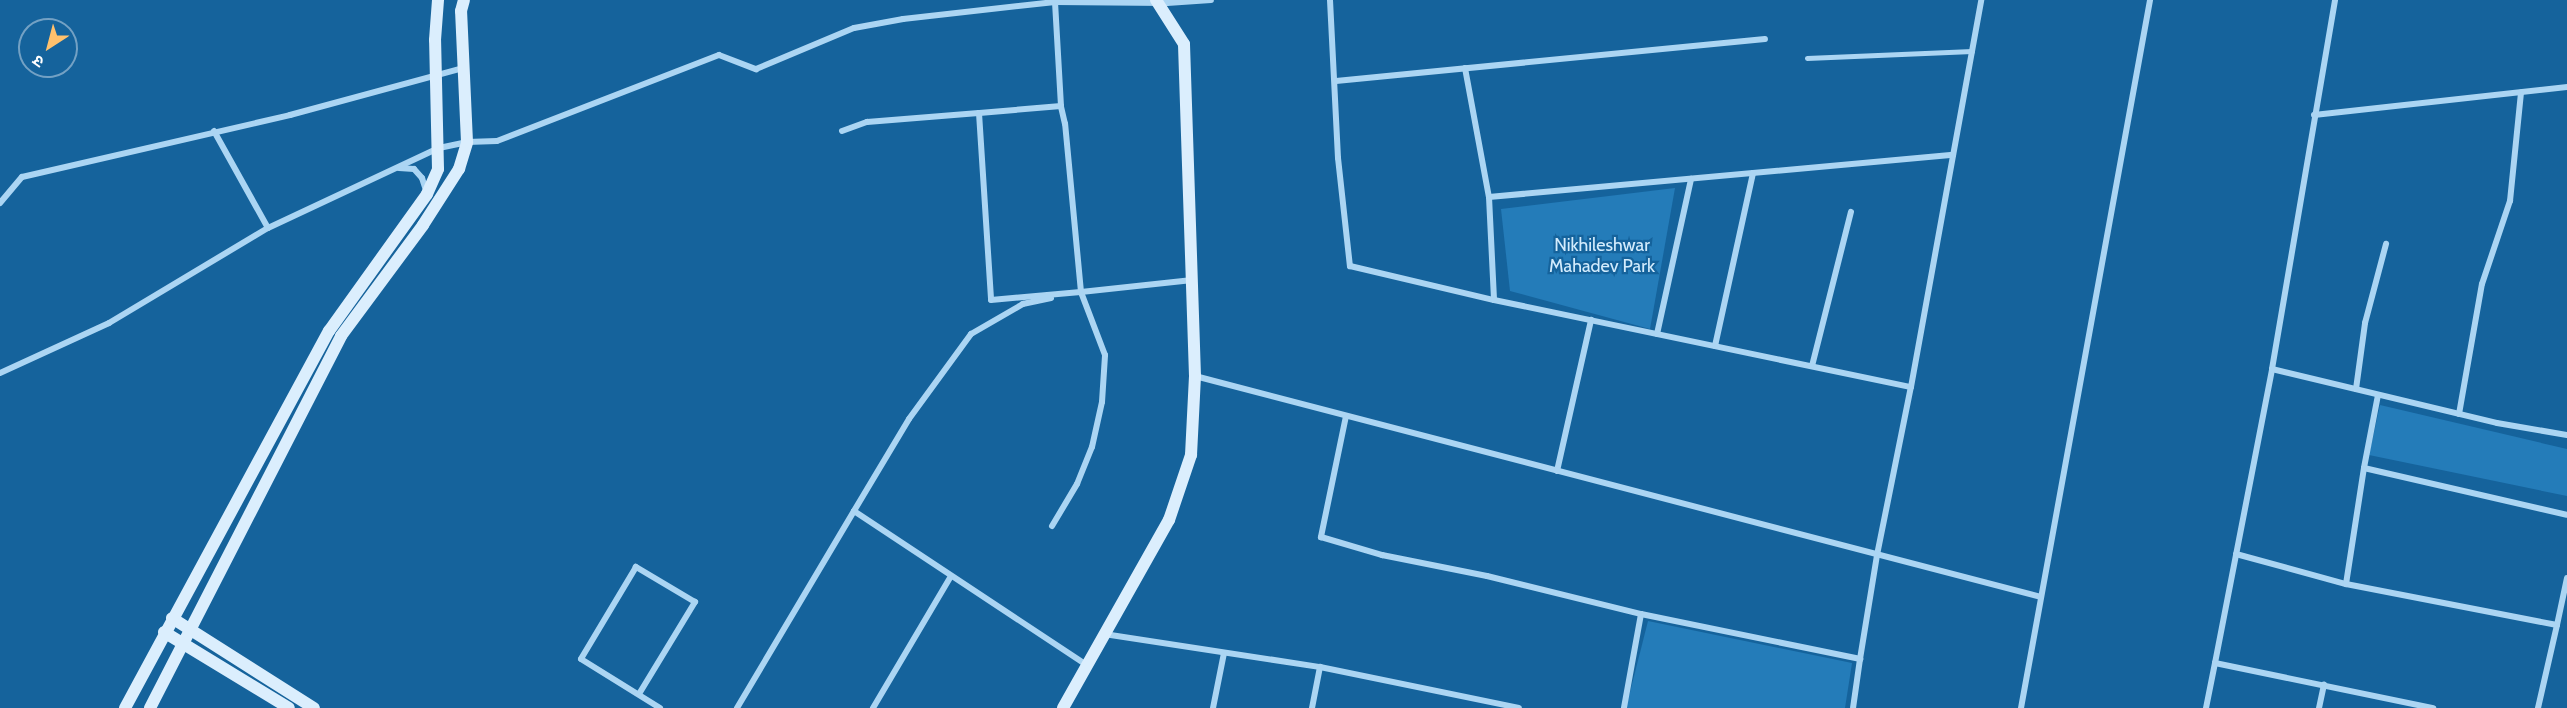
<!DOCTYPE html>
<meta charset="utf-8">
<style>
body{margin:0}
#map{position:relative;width:2567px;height:708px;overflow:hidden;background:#15639c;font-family:Cabin,"Noto Sans Devanagari",sans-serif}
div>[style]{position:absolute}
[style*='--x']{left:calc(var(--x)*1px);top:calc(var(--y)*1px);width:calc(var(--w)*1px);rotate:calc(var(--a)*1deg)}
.green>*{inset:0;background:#247cb9}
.lane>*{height:4.5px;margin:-2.25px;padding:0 2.25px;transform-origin:2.25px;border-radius:2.25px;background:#abd5f3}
.street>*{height:6px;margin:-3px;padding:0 3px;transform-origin:3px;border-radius:3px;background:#abd5f3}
.secondary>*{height:12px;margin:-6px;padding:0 6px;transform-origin:6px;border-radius:6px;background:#dbeefd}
span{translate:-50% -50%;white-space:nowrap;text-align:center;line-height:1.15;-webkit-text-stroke:4.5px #15639c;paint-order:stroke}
.park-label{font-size:18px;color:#d3ecfd}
.north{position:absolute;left:18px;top:18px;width:60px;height:60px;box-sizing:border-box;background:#15639c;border:2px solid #73a1c4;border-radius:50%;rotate:216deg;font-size:16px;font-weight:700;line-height:24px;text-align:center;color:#fff}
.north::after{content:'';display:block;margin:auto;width:21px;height:27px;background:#ffc16d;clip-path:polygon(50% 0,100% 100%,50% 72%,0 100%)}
</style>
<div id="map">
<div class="green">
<i style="clip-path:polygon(1675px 188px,1650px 329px,1510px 291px,1501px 209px)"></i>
<i style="clip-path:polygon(2380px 405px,2567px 449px,2567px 496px,2369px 455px)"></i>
<i style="clip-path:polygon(1648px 621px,1852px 663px,1845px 708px,1626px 708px)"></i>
</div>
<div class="lane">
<i style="--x:1807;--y:58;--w:165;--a:-2.4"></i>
</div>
<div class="street">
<i style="--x:1330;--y:0;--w:158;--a:87.1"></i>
<i style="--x:1338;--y:158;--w:109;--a:83.7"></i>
<i style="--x:1350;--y:266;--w:148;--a:13.3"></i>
<i style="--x:1055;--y:2;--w:112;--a:0.5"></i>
<i style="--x:1167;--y:3;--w:44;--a:-3.9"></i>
<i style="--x:1465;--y:68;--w:131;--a:79.5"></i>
<i style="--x:1489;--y:197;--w:103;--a:87.2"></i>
<i style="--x:1494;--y:300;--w:426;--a:11.8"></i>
<i style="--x:1911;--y:387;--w:393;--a:-79.7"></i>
<i style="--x:1336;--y:81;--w:431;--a:-5.6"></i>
<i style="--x:2314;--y:115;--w:255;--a:-6.3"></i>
<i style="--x:214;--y:131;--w:111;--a:60.9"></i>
<i style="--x:842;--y:131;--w:27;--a:-20"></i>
<i style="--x:867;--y:122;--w:112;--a:-4.6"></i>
<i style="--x:399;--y:168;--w:15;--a:4"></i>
<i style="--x:414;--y:169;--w:12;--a:48"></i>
<i style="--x:422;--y:178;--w:13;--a:72"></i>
<i style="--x:1489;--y:197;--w:466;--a:-5.2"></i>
<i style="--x:0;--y:203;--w:34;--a:-50"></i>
<i style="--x:22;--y:177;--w:275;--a:-13"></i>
<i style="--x:290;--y:115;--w:179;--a:-15.2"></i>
<i style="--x:1051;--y:298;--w:29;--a:168"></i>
<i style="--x:1023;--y:304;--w:60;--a:150"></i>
<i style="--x:971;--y:334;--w:105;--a:126.1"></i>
<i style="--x:909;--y:419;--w:107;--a:120.9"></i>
<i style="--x:854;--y:511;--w:279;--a:33.5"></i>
<i style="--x:1657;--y:334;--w:159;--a:-77.6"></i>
<i style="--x:1715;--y:346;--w:177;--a:-77.6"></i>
<i style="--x:1812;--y:366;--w:159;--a:-75.8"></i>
<i style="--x:2272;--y:369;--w:374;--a:-80.3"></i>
<i style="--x:0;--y:373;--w:120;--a:-24.6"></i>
<i style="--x:109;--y:323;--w:185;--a:-30.9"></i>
<i style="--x:268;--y:228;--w:189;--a:-25.1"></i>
<i style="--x:439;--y:148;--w:29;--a:-12"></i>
<i style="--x:467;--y:142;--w:30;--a:-2"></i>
<i style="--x:497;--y:141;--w:238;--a:-21.2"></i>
<i style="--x:719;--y:55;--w:40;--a:21"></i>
<i style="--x:756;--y:69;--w:106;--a:-22.7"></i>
<i style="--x:854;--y:28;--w:50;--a:-10.4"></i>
<i style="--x:903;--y:19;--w:153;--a:-6.4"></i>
<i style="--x:1055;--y:2;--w:104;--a:86.7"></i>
<i style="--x:1195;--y:376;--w:874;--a:14.64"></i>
<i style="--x:2356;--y:389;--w:67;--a:-82.2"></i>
<i style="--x:2365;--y:323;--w:82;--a:-75.1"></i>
<i style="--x:2378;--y:395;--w:74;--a:100.9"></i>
<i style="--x:2364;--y:468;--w:208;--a:13"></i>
<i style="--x:2459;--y:414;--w:132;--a:-80"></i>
<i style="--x:2482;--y:284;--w:88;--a:-71.4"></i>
<i style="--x:2510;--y:201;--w:109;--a:-84.2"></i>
<i style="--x:1346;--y:416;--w:124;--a:101.7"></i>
<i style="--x:1321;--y:537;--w:64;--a:16.4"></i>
<i style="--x:1382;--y:555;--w:107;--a:11.3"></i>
<i style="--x:1487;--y:576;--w:159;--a:13.9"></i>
<i style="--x:1641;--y:614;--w:96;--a:100.3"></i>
<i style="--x:1557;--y:471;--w:155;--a:-77.3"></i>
<i style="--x:1052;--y:526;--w:49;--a:-59.2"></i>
<i style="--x:1077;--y:484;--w:40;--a:-68"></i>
<i style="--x:1092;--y:447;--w:46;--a:-77.5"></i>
<i style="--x:1102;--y:402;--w:47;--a:-86.3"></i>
<i style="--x:1105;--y:355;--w:67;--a:-110.9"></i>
<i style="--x:1081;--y:292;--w:169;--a:-95.4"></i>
<i style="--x:1065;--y:124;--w:18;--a:-103"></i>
<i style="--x:1061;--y:106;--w:82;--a:175.1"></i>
<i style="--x:979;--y:113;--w:187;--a:86.3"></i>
<i style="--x:991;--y:300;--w:90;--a:-5.1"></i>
<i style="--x:1081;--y:292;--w:112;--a:-6.2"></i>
<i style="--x:2236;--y:554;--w:114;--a:15.3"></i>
<i style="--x:2346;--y:584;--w:117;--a:-81.2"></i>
<i style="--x:2346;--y:584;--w:215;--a:11"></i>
<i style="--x:2557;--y:625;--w:48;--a:-78"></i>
<i style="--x:1641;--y:614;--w:224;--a:11.6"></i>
<i style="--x:1860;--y:659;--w:49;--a:98.1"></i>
<i style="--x:1104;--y:634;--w:219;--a:8.7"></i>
<i style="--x:1320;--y:667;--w:203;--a:11.6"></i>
<i style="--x:1860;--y:659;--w:105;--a:-80.7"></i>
<i style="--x:1877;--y:555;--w:171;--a:-78.6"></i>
<i style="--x:2215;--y:663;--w:299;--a:-79"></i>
<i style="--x:2272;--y:369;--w:231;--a:13.5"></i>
<i style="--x:2497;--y:423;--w:71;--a:9.7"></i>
<i style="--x:639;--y:694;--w:108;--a:-58.7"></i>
<i style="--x:695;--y:602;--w:69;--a:-149.3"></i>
<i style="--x:636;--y:567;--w:107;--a:120.9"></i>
<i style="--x:581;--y:659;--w:93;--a:31.8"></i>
<i style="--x:737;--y:708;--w:229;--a:-59.3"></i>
<i style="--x:873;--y:708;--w:153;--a:-59.4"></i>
<i style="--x:1213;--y:708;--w:56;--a:-78.7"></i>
<i style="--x:1312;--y:708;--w:42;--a:-79"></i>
<i style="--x:2021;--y:708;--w:720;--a:-79.67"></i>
<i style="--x:2206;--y:708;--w:46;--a:-78.7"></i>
<i style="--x:2215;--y:663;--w:223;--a:11.7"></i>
<i style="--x:2319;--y:708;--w:24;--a:-78"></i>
<i style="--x:2538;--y:708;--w:85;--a:-77.1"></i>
</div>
<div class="secondary">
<i style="--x:172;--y:618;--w:168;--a:32.4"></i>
<i style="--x:164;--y:632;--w:146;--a:31.3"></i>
<i style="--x:125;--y:708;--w:429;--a:-61.6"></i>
<i style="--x:329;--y:331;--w:168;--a:-54.4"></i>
<i style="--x:427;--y:194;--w:27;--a:-66"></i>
<i style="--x:438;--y:169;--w:129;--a:-91.3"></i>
<i style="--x:435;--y:40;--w:40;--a:-85.7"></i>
<i style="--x:150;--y:708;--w:418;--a:-62.8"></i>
<i style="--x:341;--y:336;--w:138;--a:-53.5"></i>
<i style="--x:423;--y:225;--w:67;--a:-57.3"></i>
<i style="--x:459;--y:169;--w:28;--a:-73"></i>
<i style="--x:467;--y:142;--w:131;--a:-92.6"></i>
<i style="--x:461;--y:11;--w:11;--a:-75"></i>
<i style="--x:1063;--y:708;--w:216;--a:-60.6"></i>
<i style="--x:1169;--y:520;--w:69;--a:-71.3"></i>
<i style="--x:1191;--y:455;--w:79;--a:-87.1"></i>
<i style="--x:1195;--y:376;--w:332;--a:-91.9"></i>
<i style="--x:1184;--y:44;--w:52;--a:-122.5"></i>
</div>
<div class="park-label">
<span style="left:1602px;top:256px">Nikhileshwar<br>Mahadev Park</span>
</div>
<div class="north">उ</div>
</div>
